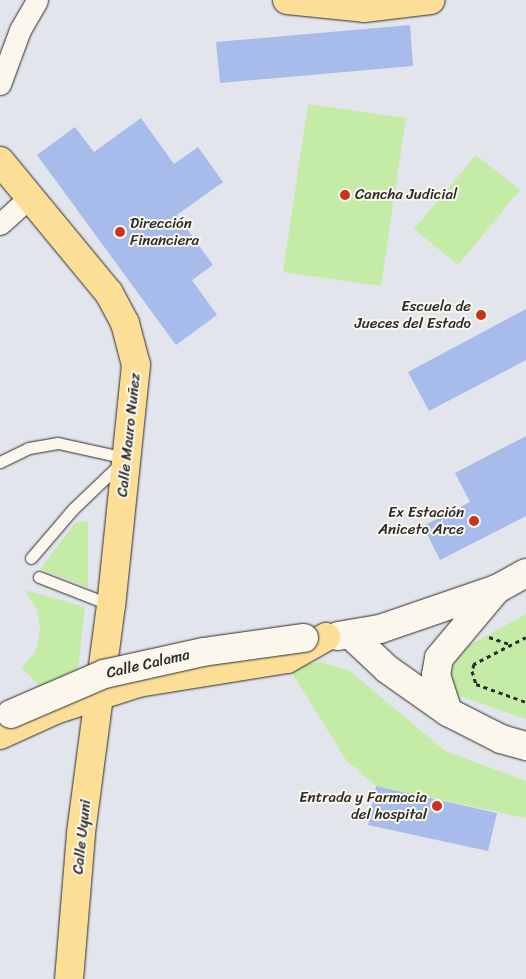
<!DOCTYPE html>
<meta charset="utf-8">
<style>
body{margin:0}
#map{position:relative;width:526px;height:979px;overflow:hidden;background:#e2e5eb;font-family:Sriracha,sans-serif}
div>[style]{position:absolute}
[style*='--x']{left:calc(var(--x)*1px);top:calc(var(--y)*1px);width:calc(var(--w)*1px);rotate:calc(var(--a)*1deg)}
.green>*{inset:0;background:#c5eca7}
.building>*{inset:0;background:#a7bcea}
.path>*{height:3px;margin-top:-1.5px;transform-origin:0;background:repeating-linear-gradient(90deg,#2b2b2b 0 4px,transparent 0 8px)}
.roads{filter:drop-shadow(0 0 1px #2b2b2b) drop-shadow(0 0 1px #2b2b2b)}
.service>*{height:11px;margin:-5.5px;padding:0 5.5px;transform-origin:5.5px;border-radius:5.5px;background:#fbf7ec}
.minor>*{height:21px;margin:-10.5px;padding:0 10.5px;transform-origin:10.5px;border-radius:10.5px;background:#fbf7ec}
.secondary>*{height:28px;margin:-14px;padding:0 14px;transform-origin:14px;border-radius:14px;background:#fbf7ec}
.primary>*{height:28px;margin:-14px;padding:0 14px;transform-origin:14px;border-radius:14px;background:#fdde96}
.bridges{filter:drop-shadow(0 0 1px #2b2b2b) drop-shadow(0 0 1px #2b2b2b)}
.secondary-bridge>*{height:28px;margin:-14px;padding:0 14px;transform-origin:14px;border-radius:14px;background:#fbf7ec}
.dots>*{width:14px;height:14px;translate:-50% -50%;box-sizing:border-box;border:2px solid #fbf7ec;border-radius:50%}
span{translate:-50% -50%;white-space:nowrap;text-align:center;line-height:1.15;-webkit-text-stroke:4px #fbf7ec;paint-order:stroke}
.poi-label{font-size:15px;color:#2b2b2b}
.left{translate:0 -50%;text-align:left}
.right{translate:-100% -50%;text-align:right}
.street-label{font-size:15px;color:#2b2b2b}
</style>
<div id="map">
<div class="green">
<i style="clip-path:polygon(308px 104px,406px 118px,381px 286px,283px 272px)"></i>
<i style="clip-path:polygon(476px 155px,520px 190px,458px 265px,414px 229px)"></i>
<i style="clip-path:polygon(88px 521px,88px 587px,40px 569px,76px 522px)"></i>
<i style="clip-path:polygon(25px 590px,85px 607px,78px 670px,41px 688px,22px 668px,36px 651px,40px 629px,37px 610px)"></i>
<i style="clip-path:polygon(526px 614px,526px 719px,459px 696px,449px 680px,459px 651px)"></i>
<i style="clip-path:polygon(320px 662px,350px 671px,445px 751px,526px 781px,526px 818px,376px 786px,346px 760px,289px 668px)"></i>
</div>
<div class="building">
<i style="clip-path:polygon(410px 25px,413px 66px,220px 83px,216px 42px)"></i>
<i style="clip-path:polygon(141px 118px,174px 164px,198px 147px,223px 182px,177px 215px,213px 265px,192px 280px,217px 315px,176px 345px,37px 155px,75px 127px,94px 152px)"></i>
<i style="clip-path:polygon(526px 309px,526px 360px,429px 411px,408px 372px)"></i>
<i style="clip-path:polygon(526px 436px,526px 516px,440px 560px,423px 526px,470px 502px,455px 473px)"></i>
<i style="clip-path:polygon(376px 786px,497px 813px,488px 851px,368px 825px)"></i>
</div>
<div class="path">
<i style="--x:489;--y:637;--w:24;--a:19"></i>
<i style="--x:526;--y:637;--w:59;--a:152.6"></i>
<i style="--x:474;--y:664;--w:7;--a:106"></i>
<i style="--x:472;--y:671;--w:14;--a:73"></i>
<i style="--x:476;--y:684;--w:53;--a:19.8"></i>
</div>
<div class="roads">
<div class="service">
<i style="--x:0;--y:462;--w:32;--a:-26"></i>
<i style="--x:29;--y:448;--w:29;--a:-10"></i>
<i style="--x:58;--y:443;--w:70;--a:12.4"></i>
<i style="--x:31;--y:558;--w:65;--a:-49.4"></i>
<i style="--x:73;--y:509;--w:68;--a:-43.8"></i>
<i style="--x:39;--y:577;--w:77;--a:21.3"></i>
</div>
<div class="minor">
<i style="--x:0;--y:84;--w:58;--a:-69.7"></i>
<i style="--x:20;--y:30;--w:34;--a:-60"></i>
<i style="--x:0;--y:224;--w:42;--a:-42.1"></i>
</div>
<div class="secondary">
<i style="--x:338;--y:636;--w:43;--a:-9.5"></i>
<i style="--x:380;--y:629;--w:124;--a:-18.9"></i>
<i style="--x:352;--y:636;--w:48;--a:43.3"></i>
<i style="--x:387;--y:669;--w:75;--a:35.2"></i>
<i style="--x:448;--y:712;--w:59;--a:27"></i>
<i style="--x:501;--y:739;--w:26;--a:16"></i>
<i style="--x:448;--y:712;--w:39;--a:-108"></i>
<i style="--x:436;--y:675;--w:17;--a:-80"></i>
<i style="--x:439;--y:658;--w:90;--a:-50"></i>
<i style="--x:497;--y:589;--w:33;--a:-29"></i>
</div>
<div class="primary">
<i style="--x:287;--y:0;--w:77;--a:5.9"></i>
<i style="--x:364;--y:8;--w:67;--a:-6.8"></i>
<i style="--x:0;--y:161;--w:171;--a:50.5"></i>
<i style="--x:109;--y:293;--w:34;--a:62"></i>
<i style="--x:125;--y:323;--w:43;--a:75.3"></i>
<i style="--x:136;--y:365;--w:241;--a:95.9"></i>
<i style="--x:111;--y:605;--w:231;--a:97.5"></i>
<i style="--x:81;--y:834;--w:145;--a:94.7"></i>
<i style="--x:0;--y:735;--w:60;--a:-24.4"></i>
<i style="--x:55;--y:710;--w:87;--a:-18"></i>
<i style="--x:138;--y:683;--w:151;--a:-9.2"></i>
<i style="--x:287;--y:659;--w:45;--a:-29.4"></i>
</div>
</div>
<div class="bridges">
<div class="secondary-bridge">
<i style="--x:11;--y:714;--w:101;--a:-23.3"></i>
<i style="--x:104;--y:674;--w:101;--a:-12.5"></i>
<i style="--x:203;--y:652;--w:102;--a:-7.9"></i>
</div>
</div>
<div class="dots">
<i style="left:345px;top:195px;background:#c8321e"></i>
<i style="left:120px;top:232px;background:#c8321e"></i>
<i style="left:481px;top:315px;background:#c8321e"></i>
<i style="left:474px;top:521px;background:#c8321e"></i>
<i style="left:437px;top:806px;background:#c8321e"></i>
</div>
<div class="poi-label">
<span class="left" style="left:355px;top:195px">Cancha Judicial</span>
<span class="left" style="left:130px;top:232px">Dirección<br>Financiera</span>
<span class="right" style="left:471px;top:315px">Escuela de<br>Jueces del Estado</span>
<span class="right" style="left:464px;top:521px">Ex Estación<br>Aniceto Arce</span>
<span class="right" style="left:427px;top:806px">Entrada y Farmacia<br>del hospital</span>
</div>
<div class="street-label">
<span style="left:129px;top:435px;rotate:-84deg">Calle Mauro Nuñez</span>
<span style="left:148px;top:664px;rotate:-13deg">Calle Calama</span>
<span style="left:82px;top:837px;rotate:-84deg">Calle Uyuni</span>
</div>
</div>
